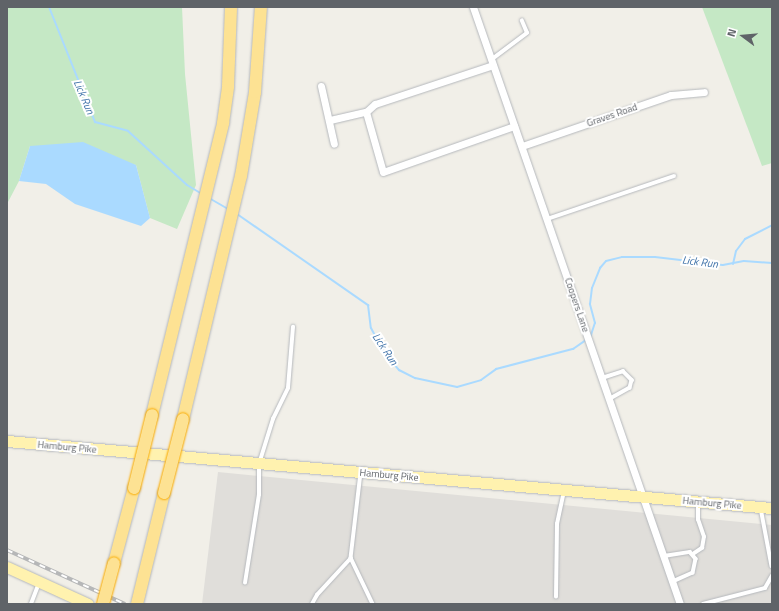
<!DOCTYPE html>
<style>
body{margin:0}
#map{position:relative;width:779px;height:611px;overflow:hidden;background:#f1efe8;font-family:"Titillium Web",sans-serif}
div>[style]{position:absolute}
[style*='--x']{left:calc(var(--x)*1px);top:calc(var(--y)*1px);width:calc(var(--w)*1px);rotate:calc(var(--a)*1deg)}
.industrial>*{inset:0;background:#e0deda}
.green>*{inset:0;background:#c5e8c5}
.water>*{inset:0;background:#aadaff}
.stream>*{height:2px;margin:-1px;padding:0 1px;transform-origin:1px;border-radius:1px;background:#aadaff}
.roads{filter:drop-shadow(0 0 1px #b5b8bc) drop-shadow(0 0 1px #b5b8bc)}
.service>*{height:3.5px;margin:-1.75px;padding:0 1.75px;transform-origin:1.75px;border-radius:1.75px;background:#fff}
.minor>*{height:7px;margin:-3.5px;padding:0 3.5px;transform-origin:3.5px;border-radius:3.5px;background:#fff}
.primary>*{height:11px;margin:-5.5px;padding:0 5.5px;transform-origin:5.5px;border-radius:5.5px;background:#fff2af}
.motorway>*{height:12px;margin:-6px;padding:0 6px;transform-origin:6px;border-radius:6px;background:#fde293}
.rail>*{height:3.5px;margin-top:-1.75px;transform-origin:0;background:repeating-linear-gradient(90deg,#fff 0 6px,#b6b7b8 0 12px);box-sizing:border-box;border-block:1px solid #b6b7b8}
.bridges{filter:drop-shadow(0 0 1px #f9ab00) drop-shadow(0 0 1px #f9ab00)}
.motorway-bridge>*{height:12px;margin:-6px;padding:0 6px;transform-origin:6px;border-radius:6px;background:#fde293}
span{translate:-50% -50%;white-space:nowrap;text-align:center;line-height:1.15;-webkit-text-stroke:4px #fff;paint-order:stroke}
.street-label{font-size:10px;color:#5f6368}
.water-label{font-size:11px;color:#4174aa;font-style:italic}
.frame{position:absolute;inset:0;border:8px solid #5f6368;pointer-events:none}
.north{position:absolute;left:723px;top:16px;width:40px;height:40px;-webkit-text-stroke:3px #fff;paint-order:stroke;rotate:286deg;font-size:11px;font-weight:700;line-height:16px;text-align:center;color:#5f6368}
.north::after{content:'';display:block;margin:auto;width:14px;height:18px;background:#5f6368;clip-path:polygon(50% 0,100% 100%,50% 72%,0 100%)}
</style>
<div id="map">
<div class="industrial">
<i style="clip-path:polygon(218px 472px,772px 525px,772px 604px,202px 604px)"></i>
</div>
<div class="green">
<i style="clip-path:polygon(7px 7px,182px 7px,185px 74px,196px 185px,177px 229px,150px 218px,136px 165px,30px 146px,19px 181px,7px 204px)"></i>
<i style="clip-path:polygon(702px 7px,772px 7px,772px 163px,762px 166px)"></i>
</div>
<div class="water">
<i style="clip-path:polygon(83px 142px,136px 165px,150px 218px,141px 226px,75px 204px,46px 184px,19px 181px,30px 146px)"></i>
</div>
<div class="stream">
<i style="--x:49;--y:7;--w:124;--a:68.2"></i>
<i style="--x:95;--y:122;--w:34;--a:15"></i>
<i style="--x:128;--y:131;--w:80;--a:42.5"></i>
<i style="--x:187;--y:185;--w:17;--a:31"></i>
<i style="--x:209;--y:198;--w:22;--a:30"></i>
<i style="--x:237;--y:214;--w:160;--a:34.8"></i>
<i style="--x:368;--y:305;--w:23;--a:83"></i>
<i style="--x:371;--y:328;--w:26;--a:62"></i>
<i style="--x:383;--y:351;--w:25;--a:50"></i>
<i style="--x:399;--y:370;--w:18;--a:27"></i>
<i style="--x:415;--y:378;--w:43;--a:12.1"></i>
<i style="--x:457;--y:387;--w:25;--a:-16"></i>
<i style="--x:481;--y:380;--w:19;--a:-36"></i>
<i style="--x:496;--y:369;--w:80;--a:-14.6"></i>
<i style="--x:573;--y:349;--w:16;--a:-35"></i>
<i style="--x:733;--y:264;--w:13;--a:-77"></i>
<i style="--x:736;--y:251;--w:15;--a:-53"></i>
<i style="--x:745;--y:239;--w:30;--a:-27"></i>
<i style="--x:590;--y:338;--w:16;--a:-72"></i>
<i style="--x:595;--y:323;--w:20;--a:-105"></i>
<i style="--x:590;--y:304;--w:16;--a:-83"></i>
<i style="--x:592;--y:288;--w:22;--a:-68"></i>
<i style="--x:600;--y:268;--w:9;--a:-49"></i>
<i style="--x:606;--y:261;--w:16;--a:-14"></i>
<i style="--x:622;--y:257;--w:33;--a:0"></i>
<i style="--x:655;--y:257;--w:68;--a:6.7"></i>
<i style="--x:723;--y:265;--w:21;--a:-11"></i>
<i style="--x:744;--y:261;--w:28;--a:4"></i>
</div>
<div class="roads">
<div class="service">
<i style="--x:491;--y:60;--w:45;--a:-36.9"></i>
<i style="--x:527;--y:33;--w:13;--a:-113"></i>
<i style="--x:547;--y:219;--w:134;--a:-18.7"></i>
<i style="--x:602;--y:378;--w:22;--a:-18"></i>
<i style="--x:623;--y:371;--w:13;--a:45"></i>
<i style="--x:632;--y:380;--w:8;--a:104"></i>
<i style="--x:630;--y:388;--w:23;--a:151"></i>
<i style="--x:361;--y:473;--w:86;--a:96.7"></i>
<i style="--x:351;--y:558;--w:51;--a:64.4"></i>
<i style="--x:761;--y:508;--w:59;--a:79.3"></i>
<i style="--x:693;--y:554;--w:11;--a:-34"></i>
<i style="--x:702;--y:548;--w:11;--a:-80"></i>
<i style="--x:704;--y:537;--w:18;--a:-109"></i>
<i style="--x:698;--y:520;--w:16;--a:-90"></i>
<i style="--x:664;--y:556;--w:26;--a:-9"></i>
<i style="--x:690;--y:552;--w:9;--a:49"></i>
<i style="--x:696;--y:559;--w:14;--a:102"></i>
<i style="--x:693;--y:573;--w:22;--a:156"></i>
<i style="--x:245;--y:583;--w:89;--a:-81"></i>
<i style="--x:259;--y:495;--w:31;--a:-90"></i>
<i style="--x:259;--y:464;--w:47;--a:-72.7"></i>
<i style="--x:273;--y:419;--w:34;--a:-64"></i>
<i style="--x:288;--y:388;--w:61;--a:-85.3"></i>
<i style="--x:556;--y:597;--w:73;--a:-89.2"></i>
<i style="--x:557;--y:524;--w:34;--a:-78"></i>
<i style="--x:31;--y:604;--w:22;--a:-69"></i>
<i style="--x:312;--y:604;--w:10;--a:-61"></i>
<i style="--x:317;--y:595;--w:50;--a:-47.4"></i>
<i style="--x:703;--y:604;--w:64;--a:-14.5"></i>
<i style="--x:765;--y:588;--w:14;--a:-60"></i>
</div>
<div class="minor">
<i style="--x:473;--y:7;--w:632;--a:70.88"></i>
<i style="--x:321;--y:86;--w:59;--a:77.4"></i>
<i style="--x:366;--y:112;--w:62;--a:74.2"></i>
<i style="--x:383;--y:172;--w:139;--a:-19.3"></i>
<i style="--x:330;--y:120;--w:37;--a:-13"></i>
<i style="--x:366;--y:112;--w:12;--a:-42"></i>
<i style="--x:375;--y:104;--w:124;--a:-18.3"></i>
<i style="--x:522;--y:146;--w:157;--a:-18.9"></i>
<i style="--x:671;--y:95;--w:33;--a:-5"></i>
</div>
<div class="primary">
<i style="--x:7;--y:441;--w:768;--a:5.01"></i>
<i style="--x:7;--y:567;--w:89;--a:24.6"></i>
</div>
<div class="motorway">
<i style="--x:152;--y:415;--w:301;--a:-76.3"></i>
<i style="--x:223;--y:123;--w:37;--a:-82"></i>
<i style="--x:228;--y:86;--w:79;--a:-87.8"></i>
<i style="--x:183;--y:419;--w:250;--a:-76.6"></i>
<i style="--x:241;--y:176;--w:85;--a:-80.5"></i>
<i style="--x:255;--y:92;--w:85;--a:-86"></i>
<i style="--x:114;--y:563;--w:78;--a:-75.1"></i>
<i style="--x:137;--y:604;--w:114;--a:-76.3"></i>
</div>
</div>
<div class="rail">
<i style="--x:7;--y:550;--w:130;--a:24.6"></i>
</div>
<div class="bridges">
<div class="motorway-bridge">
<i style="--x:134;--y:488;--w:75;--a:-76.1"></i>
<i style="--x:164;--y:493;--w:76;--a:-75.6"></i>
<i style="--x:103;--y:604;--w:42;--a:-75"></i>
</div>
</div>
<div class="street-label">
<span style="left:612px;top:115px;rotate:-19deg">Graves Road</span>
<span style="left:577px;top:305px;rotate:71deg">Coopers Lane</span>
<span style="left:67px;top:447px;rotate:5deg">Hamburg Pike</span>
<span style="left:389px;top:475px;rotate:5deg">Hamburg Pike</span>
<span style="left:712px;top:503px;rotate:5deg">Hamburg Pike</span>
</div>
<div class="water-label">
<span style="left:84px;top:97px;rotate:67deg">Lick Run</span>
<span style="left:700px;top:262px;rotate:7deg">Lick Run</span>
<span style="left:385px;top:349px;rotate:56deg">Lick Run</span>
</div>
<div class="frame"></div>
<div class="north">N</div>
</div>
